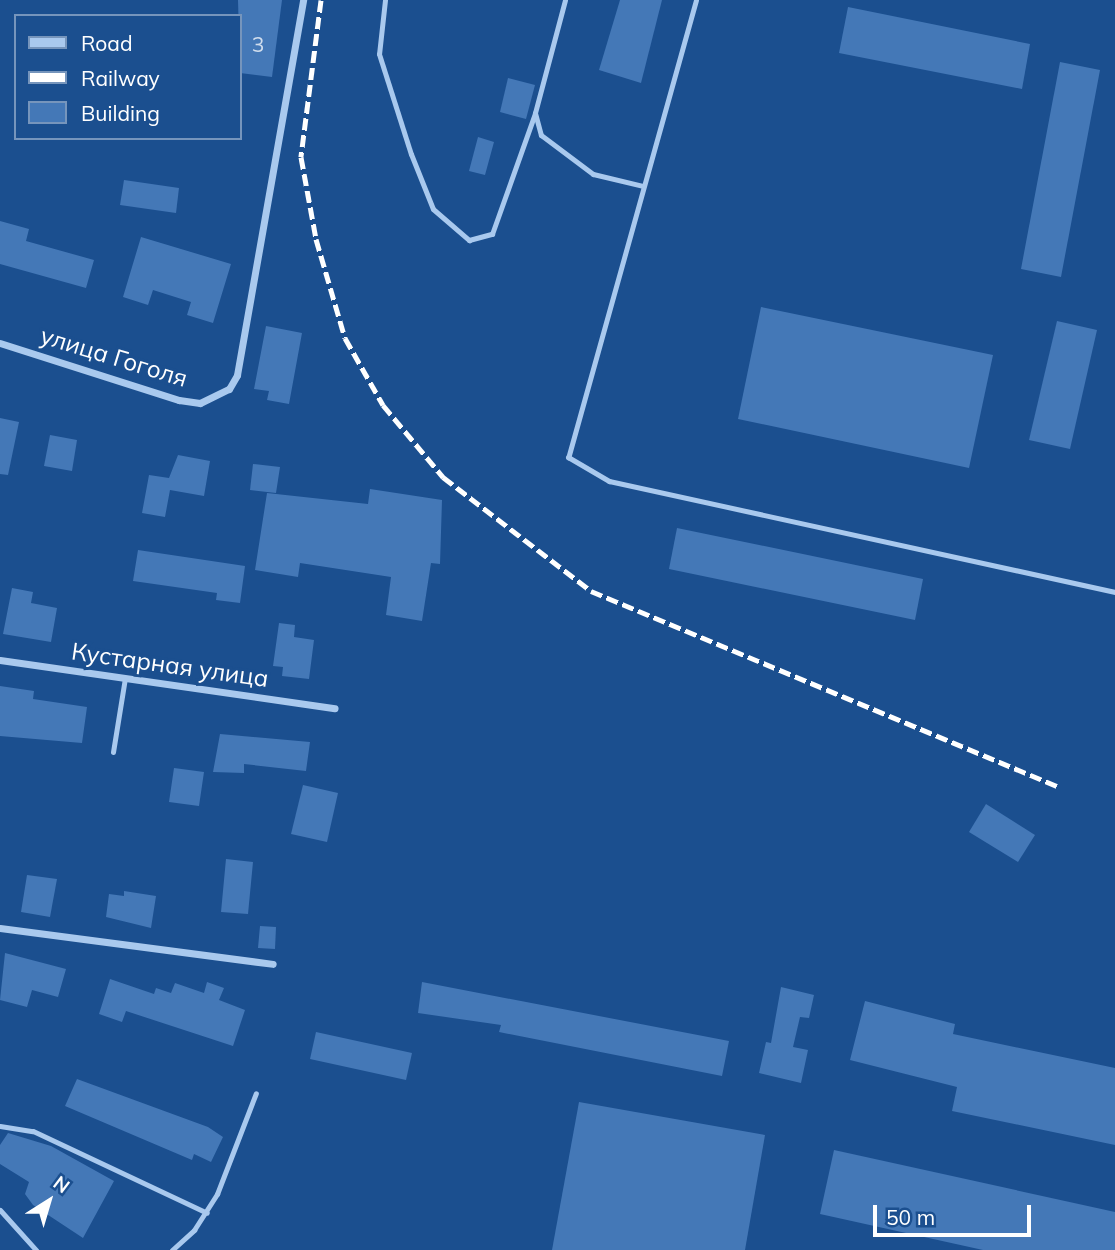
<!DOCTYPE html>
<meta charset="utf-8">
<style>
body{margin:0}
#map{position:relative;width:1115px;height:1250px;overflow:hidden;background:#1b4f8f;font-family:Mulish,sans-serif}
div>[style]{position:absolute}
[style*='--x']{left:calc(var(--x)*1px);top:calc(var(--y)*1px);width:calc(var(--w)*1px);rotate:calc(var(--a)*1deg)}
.building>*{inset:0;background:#4478b7}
.lane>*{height:5px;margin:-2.5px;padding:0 2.5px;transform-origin:2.5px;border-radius:2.5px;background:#a9c9ee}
.street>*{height:7px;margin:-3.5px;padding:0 3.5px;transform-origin:3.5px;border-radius:3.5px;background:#a9c9ee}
.rail>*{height:5px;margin-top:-2.5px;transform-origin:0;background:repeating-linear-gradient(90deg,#fff 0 12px,transparent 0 17px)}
span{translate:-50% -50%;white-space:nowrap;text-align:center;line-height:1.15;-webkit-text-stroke:6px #1b4f8f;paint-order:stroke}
.number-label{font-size:21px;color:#d0dded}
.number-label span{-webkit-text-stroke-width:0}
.street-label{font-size:24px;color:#fff}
.legend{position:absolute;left:14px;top:14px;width:228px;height:126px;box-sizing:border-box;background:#1b4f8f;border:2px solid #7695bc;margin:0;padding:9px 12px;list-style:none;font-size:21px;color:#fff}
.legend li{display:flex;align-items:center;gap:14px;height:35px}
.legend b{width:35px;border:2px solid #7695bc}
.north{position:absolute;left:14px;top:1166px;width:70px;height:70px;-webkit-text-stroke:5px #1b4f8f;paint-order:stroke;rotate:37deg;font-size:19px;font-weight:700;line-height:28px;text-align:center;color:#fff}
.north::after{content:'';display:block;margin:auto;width:24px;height:32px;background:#fff;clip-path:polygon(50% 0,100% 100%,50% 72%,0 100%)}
.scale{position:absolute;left:873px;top:1205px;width:158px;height:32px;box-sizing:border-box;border:4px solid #fff;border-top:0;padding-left:9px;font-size:21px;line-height:24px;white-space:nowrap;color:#fff;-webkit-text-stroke:5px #1b4f8f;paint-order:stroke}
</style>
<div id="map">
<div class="building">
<i style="clip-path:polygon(238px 0,282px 0,272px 77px,240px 73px)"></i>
<i style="clip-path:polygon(620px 0,662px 0,641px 83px,599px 70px)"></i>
<i style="clip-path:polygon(848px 7px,1030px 44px,1022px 89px,839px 53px)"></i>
<i style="clip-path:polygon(1060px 62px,1100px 70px,1061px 277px,1021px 269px)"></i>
<i style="clip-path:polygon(508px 78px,535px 85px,526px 119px,500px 112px)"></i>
<i style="clip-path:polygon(478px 137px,494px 142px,485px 175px,469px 171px)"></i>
<i style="clip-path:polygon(124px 180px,179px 188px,176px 213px,120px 205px)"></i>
<i style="clip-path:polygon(0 221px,29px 229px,26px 241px,94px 260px,86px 288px,0 264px)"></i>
<i style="clip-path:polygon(141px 237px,231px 264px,213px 323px,187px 315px,191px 302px,153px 290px,148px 305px,123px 297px)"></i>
<i style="clip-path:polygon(761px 307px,993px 355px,969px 468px,738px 419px)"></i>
<i style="clip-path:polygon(1057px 321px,1097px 330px,1070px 449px,1029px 440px)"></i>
<i style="clip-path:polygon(266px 326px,302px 333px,289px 404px,267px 400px,269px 391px,254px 389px)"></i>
<i style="clip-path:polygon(0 418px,19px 422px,8px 475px,0 474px)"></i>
<i style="clip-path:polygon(50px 435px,77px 440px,72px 471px,44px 466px)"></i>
<i style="clip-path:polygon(178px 455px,210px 461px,204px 496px,170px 490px,165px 517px,142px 513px,149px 475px,169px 478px)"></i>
<i style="clip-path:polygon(253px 464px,280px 467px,276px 493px,250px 490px)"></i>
<i style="clip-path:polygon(370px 489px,442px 500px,440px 564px,431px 563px,422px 621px,386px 615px,391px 577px,300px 563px,298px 577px,255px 570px,267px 493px,368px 504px)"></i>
<i style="clip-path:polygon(677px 528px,923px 579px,915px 620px,669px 569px)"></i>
<i style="clip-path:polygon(138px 550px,245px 566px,240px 603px,216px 600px,217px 593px,133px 581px)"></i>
<i style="clip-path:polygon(12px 588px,33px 592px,31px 603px,57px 608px,51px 642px,3px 634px)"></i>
<i style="clip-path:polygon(279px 623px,295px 625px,294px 637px,314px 640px,309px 679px,282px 676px,283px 667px,273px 666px)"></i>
<i style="clip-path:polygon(0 686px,34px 691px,33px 699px,87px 707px,82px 743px,0 736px)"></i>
<i style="clip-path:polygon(220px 734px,310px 742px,306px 771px,244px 764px,244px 773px,213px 772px)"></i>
<i style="clip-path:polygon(174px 768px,204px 772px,199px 806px,169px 802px)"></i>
<i style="clip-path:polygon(303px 785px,338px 793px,327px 842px,291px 834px)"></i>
<i style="clip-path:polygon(986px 804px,1035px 835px,1018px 862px,969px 832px)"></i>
<i style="clip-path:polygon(226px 859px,253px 862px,248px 914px,221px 912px)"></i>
<i style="clip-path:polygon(27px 875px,57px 879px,50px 917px,21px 912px)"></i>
<i style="clip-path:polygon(124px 891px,156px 896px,151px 928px,106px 917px,109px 894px,124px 896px)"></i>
<i style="clip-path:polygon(260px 926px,276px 927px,275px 949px,258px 948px)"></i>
<i style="clip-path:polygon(5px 953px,66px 969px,58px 997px,32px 990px,27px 1007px,0 1000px)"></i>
<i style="clip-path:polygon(110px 979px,154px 994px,156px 988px,171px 993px,175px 983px,204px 993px,207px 982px,224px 988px,219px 1000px,245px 1010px,233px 1046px,126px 1011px,122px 1022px,99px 1014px)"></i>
<i style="clip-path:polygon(422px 982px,729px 1041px,722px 1076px,499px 1032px,501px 1025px,418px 1013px)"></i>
<i style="clip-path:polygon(781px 987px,814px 995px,809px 1018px,800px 1017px,793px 1047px,808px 1050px,801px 1083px,759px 1073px,766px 1042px,771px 1043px)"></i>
<i style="clip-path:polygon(865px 1001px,955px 1024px,953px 1034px,1115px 1068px,1115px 1145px,952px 1111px,957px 1087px,850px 1060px)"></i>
<i style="clip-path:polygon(316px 1032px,412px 1053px,406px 1080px,310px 1059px)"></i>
<i style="clip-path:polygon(77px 1079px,208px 1127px,223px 1137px,211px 1162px,194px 1154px,192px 1160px,65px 1106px)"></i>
<i style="clip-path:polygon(579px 1102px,765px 1135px,745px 1250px,552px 1250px)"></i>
<i style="clip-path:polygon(8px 1133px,51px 1146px,114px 1181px,83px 1238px,33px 1205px,25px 1194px,29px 1182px,0 1164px,0 1145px)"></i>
<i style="clip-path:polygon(834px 1150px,1115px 1212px,1115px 1250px,983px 1250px,820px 1214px)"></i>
</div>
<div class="lane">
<i style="--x:385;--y:0;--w:54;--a:96.3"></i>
<i style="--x:379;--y:54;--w:105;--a:72.3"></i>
<i style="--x:411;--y:154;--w:59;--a:68.2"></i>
<i style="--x:433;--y:209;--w:48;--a:40.7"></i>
<i style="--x:469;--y:240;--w:24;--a:-15"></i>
<i style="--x:492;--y:234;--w:128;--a:-70.4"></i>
<i style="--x:565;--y:0;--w:117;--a:104.9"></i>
<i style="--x:535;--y:113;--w:23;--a:75"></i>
<i style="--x:541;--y:135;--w:65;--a:36.9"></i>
<i style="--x:593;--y:174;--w:51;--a:13.5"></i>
<i style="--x:696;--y:0;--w:475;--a:105.6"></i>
<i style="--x:568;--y:457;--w:48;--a:30.3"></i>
<i style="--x:609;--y:481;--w:518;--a:12.37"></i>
<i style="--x:113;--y:752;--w:75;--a:-80.8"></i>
<i style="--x:0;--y:1126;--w:33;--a:9"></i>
<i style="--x:33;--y:1131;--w:192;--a:25.2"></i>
<i style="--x:0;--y:1210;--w:54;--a:48"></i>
<i style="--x:172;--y:1250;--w:30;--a:-42"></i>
<i style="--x:194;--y:1230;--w:43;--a:-57.4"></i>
<i style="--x:217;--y:1194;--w:108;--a:-68.9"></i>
</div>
<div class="street">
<i style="--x:0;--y:343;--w:188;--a:17.7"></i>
<i style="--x:179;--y:400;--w:21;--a:8"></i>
<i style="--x:200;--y:403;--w:32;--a:-26"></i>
<i style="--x:229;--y:389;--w:16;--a:-60"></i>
<i style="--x:237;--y:375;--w:381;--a:-80"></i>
<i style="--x:0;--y:660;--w:338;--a:8.2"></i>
<i style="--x:0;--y:928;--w:275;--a:7.5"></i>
</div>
<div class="rail">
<i style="--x:321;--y:0;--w:158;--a:97.3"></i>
<i style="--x:301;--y:157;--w:83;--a:79.6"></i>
<i style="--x:316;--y:239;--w:103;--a:73.7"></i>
<i style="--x:345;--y:338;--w:77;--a:60.4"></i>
<i style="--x:383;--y:405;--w:94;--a:50.2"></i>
<i style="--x:443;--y:477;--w:187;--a:37.6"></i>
<i style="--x:591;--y:591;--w:505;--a:22.71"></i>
</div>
<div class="number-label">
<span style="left:258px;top:44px">3</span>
</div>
<div class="street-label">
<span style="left:114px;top:357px;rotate:17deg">улица Гоголя</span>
<span style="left:170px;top:665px;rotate:8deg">Кустарная улица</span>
</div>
<ul class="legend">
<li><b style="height:9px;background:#a9c9ee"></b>Road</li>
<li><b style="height:9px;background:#fff"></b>Railway</li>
<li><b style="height:19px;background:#4478b7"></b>Building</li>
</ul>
<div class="north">N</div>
<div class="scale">50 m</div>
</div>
